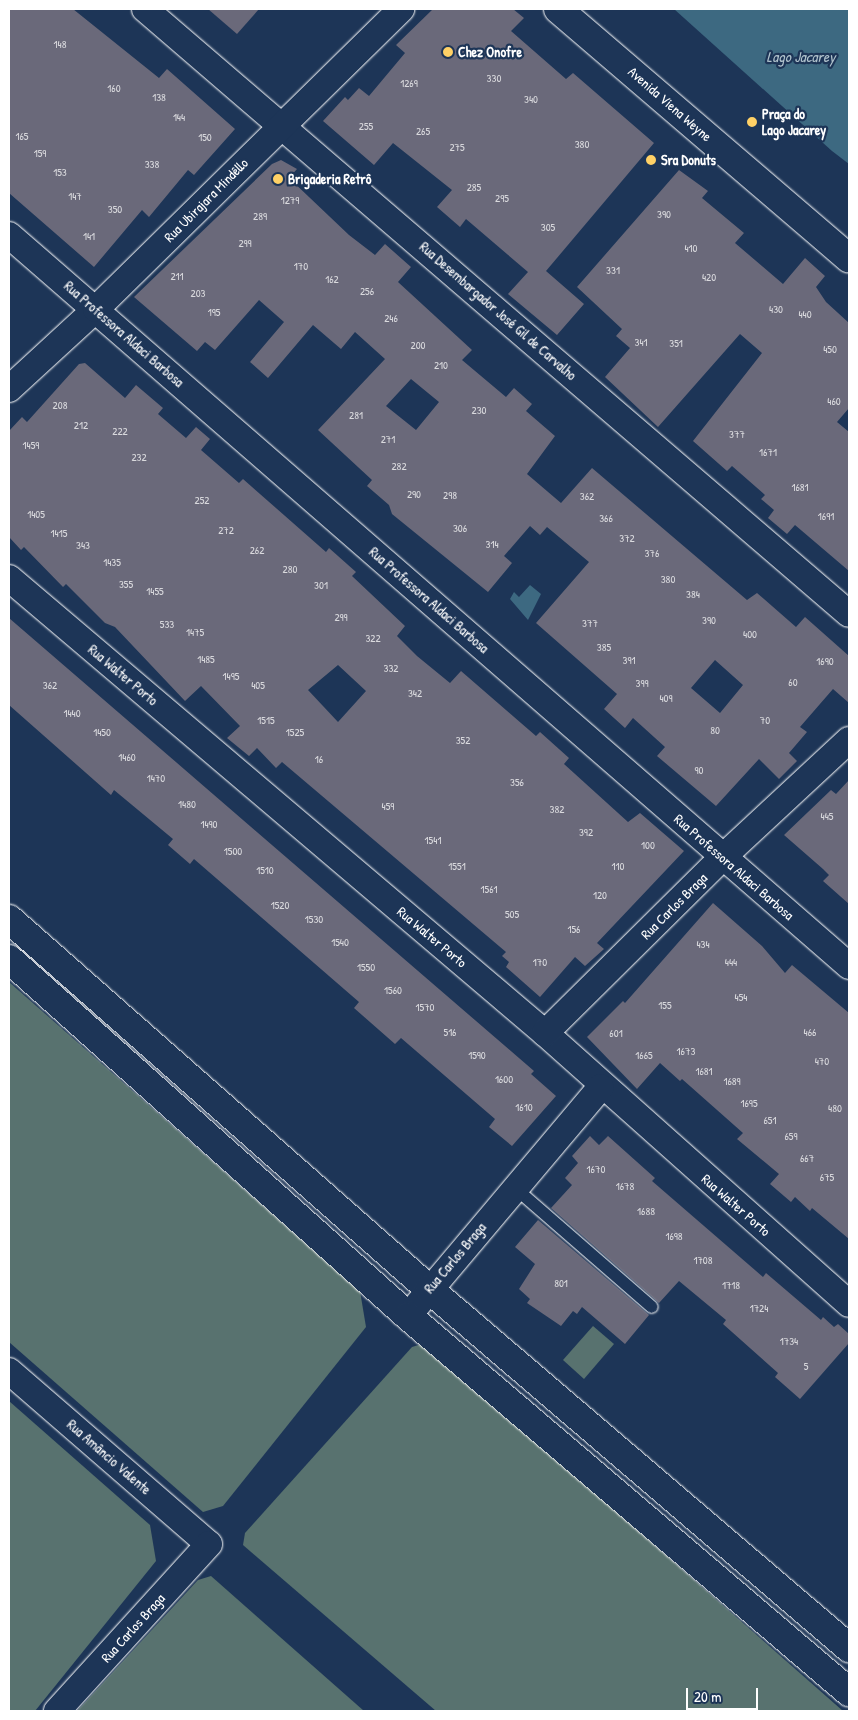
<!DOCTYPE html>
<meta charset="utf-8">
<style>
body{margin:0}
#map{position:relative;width:858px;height:1720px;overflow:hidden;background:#1d3557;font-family:"Patrick Hand",sans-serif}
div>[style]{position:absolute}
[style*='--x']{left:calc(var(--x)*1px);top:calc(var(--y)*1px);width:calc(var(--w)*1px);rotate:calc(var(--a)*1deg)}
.green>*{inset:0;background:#58726f}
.water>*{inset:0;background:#3d6981}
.building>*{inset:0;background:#6a697a}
.roads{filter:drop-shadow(0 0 1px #fff) drop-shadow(0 0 1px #fff)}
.service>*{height:12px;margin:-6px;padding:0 6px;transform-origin:6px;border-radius:6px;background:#1d3557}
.minor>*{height:26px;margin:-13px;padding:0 13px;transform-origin:13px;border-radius:13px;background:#1d3557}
.tertiary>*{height:28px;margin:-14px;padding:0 14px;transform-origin:14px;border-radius:14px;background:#1d3557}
.secondary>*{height:28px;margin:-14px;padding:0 14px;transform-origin:14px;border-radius:14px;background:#1d3557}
.dots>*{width:14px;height:14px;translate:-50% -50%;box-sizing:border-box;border:2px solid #1d3557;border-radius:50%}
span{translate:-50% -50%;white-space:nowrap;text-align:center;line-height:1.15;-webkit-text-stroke:4.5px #1d3557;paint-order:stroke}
.number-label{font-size:11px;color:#dadade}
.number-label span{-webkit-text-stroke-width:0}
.poi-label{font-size:14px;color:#fff;font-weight:700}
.left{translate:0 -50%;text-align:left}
.street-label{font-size:14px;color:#fff}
.water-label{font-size:15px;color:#b1c3cd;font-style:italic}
.frame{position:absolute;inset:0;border:10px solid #fff;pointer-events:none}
.scale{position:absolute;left:686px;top:1688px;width:72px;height:22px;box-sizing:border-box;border:2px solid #fff;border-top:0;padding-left:6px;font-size:15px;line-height:18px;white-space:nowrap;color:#fff;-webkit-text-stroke:4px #1d3557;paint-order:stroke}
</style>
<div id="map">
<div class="green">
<i style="clip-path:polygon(9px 982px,360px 1291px,366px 1327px,223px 1506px,203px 1512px,9px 1342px)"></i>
<i style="clip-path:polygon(593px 1326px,614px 1344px,584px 1379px,563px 1360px)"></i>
<i style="clip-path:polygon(425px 1343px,843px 1711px,436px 1711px,243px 1545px,245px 1533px,412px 1347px)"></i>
<i style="clip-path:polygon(9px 1401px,150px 1525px,156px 1561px,35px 1711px,9px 1711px)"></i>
<i style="clip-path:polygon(211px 1576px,364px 1711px,77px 1711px,198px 1580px)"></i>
</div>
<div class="water">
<i style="clip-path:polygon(674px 9px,849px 9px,849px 164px,832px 151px)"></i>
<i style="clip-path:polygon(530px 585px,541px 594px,528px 620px,510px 599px,514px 592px,519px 597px)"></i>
</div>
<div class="building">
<i style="clip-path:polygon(9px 9px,73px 9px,159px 78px,167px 69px,235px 129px,194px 175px,188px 170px,149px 217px,142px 210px,94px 267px,9px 193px)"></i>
<i style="clip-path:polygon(208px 9px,259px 9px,237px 34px)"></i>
<i style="clip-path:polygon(433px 9px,513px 9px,524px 18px,511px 31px,566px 79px,573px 73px,654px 143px,546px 271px,584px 304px,557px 335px,508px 294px,528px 272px,466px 219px,460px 227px,437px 207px,452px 190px,393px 143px,374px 165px,323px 121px,345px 97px,348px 100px,359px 88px,369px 96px,405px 53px,396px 45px)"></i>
<i style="clip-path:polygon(evenodd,281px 160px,297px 169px,289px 178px,349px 235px,375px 255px,385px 244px,411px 267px,398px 282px,472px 350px,462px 360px,506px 397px,514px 388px,532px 404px,526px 411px,555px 436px,527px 474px,561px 503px,592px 468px,747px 600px,757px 593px,796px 627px,805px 617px,849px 656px,849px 703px,833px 689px,800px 727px,807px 732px,789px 753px,797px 761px,779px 779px,759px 759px,716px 806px,657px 756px,665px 747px,633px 718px,625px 728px,604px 709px,617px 694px,536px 623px,589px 562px,547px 527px,540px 535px,530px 526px,504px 556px,512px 563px,488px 592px,392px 514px,389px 505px,367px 486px,372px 480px,318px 430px,385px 359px,355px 332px,341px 349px,313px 325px,268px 378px,250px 362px,284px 322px,259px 300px,215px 350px,205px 342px,197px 351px,134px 297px,272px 164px,281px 160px,411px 379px,439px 402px,416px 430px,386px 406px,411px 379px,281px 160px,715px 660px,743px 685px,720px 713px,691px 688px,715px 660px)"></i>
<i style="clip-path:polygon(679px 170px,708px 191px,702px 198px,744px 233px,735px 243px,783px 284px,805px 258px,825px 276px,816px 287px,826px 302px,849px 323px,849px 408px,837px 422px,849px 432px,849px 571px,795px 525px,787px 534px,768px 518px,774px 510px,761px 499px,765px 495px,732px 466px,727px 471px,693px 441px,762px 353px,740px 334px,658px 427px,605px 377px,630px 348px,616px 336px,622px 329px,577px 287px)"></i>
<i style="clip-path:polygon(evenodd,85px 363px,125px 398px,136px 385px,163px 408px,158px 414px,186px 438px,196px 427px,210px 439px,201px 450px,239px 483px,243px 479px,326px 552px,329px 548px,356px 572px,352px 576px,405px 626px,397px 636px,417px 656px,450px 683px,461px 671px,536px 736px,540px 732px,569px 758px,564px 764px,628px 822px,640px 813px,684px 851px,597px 943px,604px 949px,585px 966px,575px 957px,540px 997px,506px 967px,509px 962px,502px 956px,506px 952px,282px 762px,276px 768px,257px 748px,249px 756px,227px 738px,240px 726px,201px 686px,185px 701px,115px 627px,105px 623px,66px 584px,63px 587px,24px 547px,21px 550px,9px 537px,9px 431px,22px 417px,27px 422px,79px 364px,85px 363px,338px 665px,366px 691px,338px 722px,308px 690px,338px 665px)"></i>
<i style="clip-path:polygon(9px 618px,534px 1071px,531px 1074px,556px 1096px,512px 1146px,489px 1127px,495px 1119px,401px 1038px,395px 1044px,354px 1008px,359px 1002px,194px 859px,190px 864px,168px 845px,173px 839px,114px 790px,111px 795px,9px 705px)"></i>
<i style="clip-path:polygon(849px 780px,849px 904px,823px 881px,829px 875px,823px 869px,784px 835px,831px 790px,836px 794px)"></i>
<i style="clip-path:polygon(713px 903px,762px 946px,785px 973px,792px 965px,849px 1013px,849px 1239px,812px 1208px,810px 1211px,795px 1197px,791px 1202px,770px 1184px,779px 1174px,737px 1139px,743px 1133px,682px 1079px,680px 1081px,660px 1063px,637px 1089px,587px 1037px,623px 1001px,625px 1003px)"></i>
<i style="clip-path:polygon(590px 1136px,599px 1145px,608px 1136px,655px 1178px,652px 1181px,763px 1277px,766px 1273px,821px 1320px,823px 1317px,834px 1327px,838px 1324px,849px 1334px,849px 1343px,800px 1399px,775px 1377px,778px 1373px,723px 1324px,726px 1320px,679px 1281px,659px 1303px,551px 1208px,572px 1185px,565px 1178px,578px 1163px,572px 1156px)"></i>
<i style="clip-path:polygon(538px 1220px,649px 1315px,625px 1344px,582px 1307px,577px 1314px,573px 1311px,561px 1326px,527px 1303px,530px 1299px,519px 1289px,535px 1264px,515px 1247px)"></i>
</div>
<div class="roads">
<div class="service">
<i style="--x:515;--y:1188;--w:181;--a:41"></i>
</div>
<div class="minor">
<i style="--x:145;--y:9;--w:928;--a:40.67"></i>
<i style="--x:9;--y:235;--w:1114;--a:41.03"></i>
<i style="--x:9;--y:389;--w:118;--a:-42.6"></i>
<i style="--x:96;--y:309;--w:428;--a:-44.5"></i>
<i style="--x:9;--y:578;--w:703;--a:40.33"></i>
<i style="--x:545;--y:1033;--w:407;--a:41.7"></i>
<i style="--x:545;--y:1033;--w:250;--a:-44.7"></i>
<i style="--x:723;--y:857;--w:172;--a:-42.9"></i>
<i style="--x:408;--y:1316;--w:299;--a:-49.9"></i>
<i style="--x:9;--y:1371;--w:264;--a:40.9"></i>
<i style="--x:209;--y:1544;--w:226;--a:132.3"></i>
</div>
<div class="tertiary">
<i style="--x:558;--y:9;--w:383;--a:40.6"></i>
</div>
<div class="secondary">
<i style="--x:9;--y:919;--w:560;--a:41.38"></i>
<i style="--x:429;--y:1289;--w:553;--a:40.52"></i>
<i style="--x:9;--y:959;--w:535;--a:41.82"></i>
<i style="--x:408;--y:1316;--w:580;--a:40.45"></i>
</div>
</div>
<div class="dots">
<i style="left:448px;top:52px;background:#ffd166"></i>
<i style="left:752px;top:122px;background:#ffd166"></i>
<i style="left:651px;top:160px;background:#ffd166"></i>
<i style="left:278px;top:179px;background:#ffd166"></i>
</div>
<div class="number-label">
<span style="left:60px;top:44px">148</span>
<span style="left:494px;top:78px">330</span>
<span style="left:409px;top:83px">1269</span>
<span style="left:114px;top:88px">160</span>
<span style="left:159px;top:97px">138</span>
<span style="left:531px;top:99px">340</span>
<span style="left:179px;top:117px">144</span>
<span style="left:366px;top:126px">255</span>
<span style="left:423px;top:131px">265</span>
<span style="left:22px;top:136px">165</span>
<span style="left:205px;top:137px">150</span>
<span style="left:582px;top:144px">380</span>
<span style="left:457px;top:147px">275</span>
<span style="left:40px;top:153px">159</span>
<span style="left:152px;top:164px">338</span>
<span style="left:60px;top:172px">153</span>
<span style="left:474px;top:187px">285</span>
<span style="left:75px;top:196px">147</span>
<span style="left:502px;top:198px">295</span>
<span style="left:290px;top:200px">1279</span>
<span style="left:115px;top:209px">350</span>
<span style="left:664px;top:214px">390</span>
<span style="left:260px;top:216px">289</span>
<span style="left:548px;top:227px">305</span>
<span style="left:89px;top:236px">141</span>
<span style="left:245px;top:243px">299</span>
<span style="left:691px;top:248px">410</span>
<span style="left:301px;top:266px">170</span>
<span style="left:613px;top:270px">331</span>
<span style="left:177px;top:276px">211</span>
<span style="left:709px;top:277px">420</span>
<span style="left:332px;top:279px">162</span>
<span style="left:367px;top:291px">256</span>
<span style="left:198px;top:293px">203</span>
<span style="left:776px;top:309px">430</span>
<span style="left:214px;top:312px">195</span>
<span style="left:805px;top:314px">440</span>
<span style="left:391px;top:318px">246</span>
<span style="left:641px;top:342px">341</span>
<span style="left:676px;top:343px">351</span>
<span style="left:418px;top:345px">200</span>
<span style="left:830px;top:349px">450</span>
<span style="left:441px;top:365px">210</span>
<span style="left:834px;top:401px">460</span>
<span style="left:60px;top:405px">208</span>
<span style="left:479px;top:410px">230</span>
<span style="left:356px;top:415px">281</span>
<span style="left:81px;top:425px">212</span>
<span style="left:120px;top:431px">222</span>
<span style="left:737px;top:434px">377</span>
<span style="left:388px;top:439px">271</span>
<span style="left:31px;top:445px">1459</span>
<span style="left:768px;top:452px">1671</span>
<span style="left:139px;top:457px">232</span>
<span style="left:399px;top:466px">282</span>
<span style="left:800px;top:487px">1681</span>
<span style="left:414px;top:494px">290</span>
<span style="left:450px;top:495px">298</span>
<span style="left:587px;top:496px">362</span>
<span style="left:202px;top:500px">252</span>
<span style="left:36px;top:514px">1405</span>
<span style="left:826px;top:516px">1691</span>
<span style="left:606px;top:518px">366</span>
<span style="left:460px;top:528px">306</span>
<span style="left:226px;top:530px">272</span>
<span style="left:59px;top:533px">1415</span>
<span style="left:627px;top:538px">372</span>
<span style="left:492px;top:544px">314</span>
<span style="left:83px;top:545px">343</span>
<span style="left:257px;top:550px">262</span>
<span style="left:652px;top:553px">376</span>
<span style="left:112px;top:562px">1435</span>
<span style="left:290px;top:569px">280</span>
<span style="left:668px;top:579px">380</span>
<span style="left:126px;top:584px">355</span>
<span style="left:321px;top:585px">301</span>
<span style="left:155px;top:591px">1455</span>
<span style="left:693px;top:594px">384</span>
<span style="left:341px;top:617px">299</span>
<span style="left:709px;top:620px">390</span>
<span style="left:590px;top:623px">377</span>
<span style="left:167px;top:624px">533</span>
<span style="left:195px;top:632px">1475</span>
<span style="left:750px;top:634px">400</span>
<span style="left:373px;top:638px">322</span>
<span style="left:604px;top:647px">385</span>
<span style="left:206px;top:659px">1485</span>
<span style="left:629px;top:660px">391</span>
<span style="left:825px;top:661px">1690</span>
<span style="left:391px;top:668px">332</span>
<span style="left:231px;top:676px">1495</span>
<span style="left:793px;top:682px">60</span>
<span style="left:642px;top:683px">399</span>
<span style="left:50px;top:685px">362</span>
<span style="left:258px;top:685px">405</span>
<span style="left:415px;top:693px">342</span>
<span style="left:666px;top:698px">409</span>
<span style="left:72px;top:713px">1440</span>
<span style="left:266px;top:720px">1515</span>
<span style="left:765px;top:720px">70</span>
<span style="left:715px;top:730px">80</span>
<span style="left:102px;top:732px">1450</span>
<span style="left:295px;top:732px">1525</span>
<span style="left:463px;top:740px">352</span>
<span style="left:127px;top:757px">1460</span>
<span style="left:319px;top:759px">16</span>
<span style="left:699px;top:770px">90</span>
<span style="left:156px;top:778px">1470</span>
<span style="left:517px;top:782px">356</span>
<span style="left:187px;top:804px">1480</span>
<span style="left:388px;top:806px">459</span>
<span style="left:557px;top:809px">382</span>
<span style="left:827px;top:816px">445</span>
<span style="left:209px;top:824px">1490</span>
<span style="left:586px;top:832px">392</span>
<span style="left:433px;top:840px">1541</span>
<span style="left:648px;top:845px">100</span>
<span style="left:233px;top:851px">1500</span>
<span style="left:457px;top:866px">1551</span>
<span style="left:618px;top:866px">110</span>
<span style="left:265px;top:870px">1510</span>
<span style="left:489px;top:889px">1561</span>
<span style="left:600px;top:895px">120</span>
<span style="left:280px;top:905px">1520</span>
<span style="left:512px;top:914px">505</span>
<span style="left:314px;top:919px">1530</span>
<span style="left:574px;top:929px">156</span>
<span style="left:340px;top:942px">1540</span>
<span style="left:703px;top:944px">434</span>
<span style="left:540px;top:962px">170</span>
<span style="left:731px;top:962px">444</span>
<span style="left:366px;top:967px">1550</span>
<span style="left:393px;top:990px">1560</span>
<span style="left:741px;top:997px">454</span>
<span style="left:665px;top:1005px">155</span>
<span style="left:425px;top:1007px">1570</span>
<span style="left:450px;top:1032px">516</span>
<span style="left:810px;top:1032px">466</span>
<span style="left:616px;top:1033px">601</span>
<span style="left:686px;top:1051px">1673</span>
<span style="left:477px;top:1055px">1590</span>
<span style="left:644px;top:1055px">1665</span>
<span style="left:822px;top:1061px">470</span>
<span style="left:704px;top:1071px">1681</span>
<span style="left:504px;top:1079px">1600</span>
<span style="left:732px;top:1081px">1689</span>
<span style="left:749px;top:1103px">1695</span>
<span style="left:524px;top:1107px">1610</span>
<span style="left:835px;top:1108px">480</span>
<span style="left:770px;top:1120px">651</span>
<span style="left:791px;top:1136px">659</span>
<span style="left:807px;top:1158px">667</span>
<span style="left:596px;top:1169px">1670</span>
<span style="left:827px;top:1177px">675</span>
<span style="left:625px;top:1186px">1678</span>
<span style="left:646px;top:1211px">1688</span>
<span style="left:674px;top:1236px">1698</span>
<span style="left:703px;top:1260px">1708</span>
<span style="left:561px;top:1283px">801</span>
<span style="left:731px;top:1285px">1718</span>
<span style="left:759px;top:1308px">1724</span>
<span style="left:789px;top:1341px">1734</span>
<span style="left:806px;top:1366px">5</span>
</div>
<div class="poi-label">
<span class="left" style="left:458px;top:52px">Chez Onofre</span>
<span class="left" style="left:762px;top:122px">Praça do<br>Lago Jacarey</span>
<span class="left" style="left:661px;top:160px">Sra Donuts</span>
<span class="left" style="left:288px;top:179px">Brigaderia Retrô</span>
</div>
<div class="street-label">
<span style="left:670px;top:104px;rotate:41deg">Avenida Viena Weyne</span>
<span style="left:206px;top:200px;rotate:-45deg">Rua Ubirajara Mindêllo</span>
<span style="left:498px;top:311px;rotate:41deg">Rua Desembargador José Gil de Carvalho</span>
<span style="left:124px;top:334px;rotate:41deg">Rua Professora Aldaci Barbosa</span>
<span style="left:429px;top:600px;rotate:41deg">Rua Professora Aldaci Barbosa</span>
<span style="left:123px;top:675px;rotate:40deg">Rua Walter Porto</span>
<span style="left:734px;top:867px;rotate:41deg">Rua Professora Aldaci Barbosa</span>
<span style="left:674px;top:906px;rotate:-45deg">Rua Carlos Braga</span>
<span style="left:432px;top:937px;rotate:40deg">Rua Walter Porto</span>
<span style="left:736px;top:1205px;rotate:41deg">Rua Walter Porto</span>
<span style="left:455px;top:1258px;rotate:-50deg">Rua Carlos Braga</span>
<span style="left:109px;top:1457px;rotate:41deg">Rua Amâncio Valente</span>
<span style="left:133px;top:1628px;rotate:-48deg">Rua Carlos Braga</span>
</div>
<div class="water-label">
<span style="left:801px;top:57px">Lago Jacarey</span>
</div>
<div class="frame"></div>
<div class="scale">20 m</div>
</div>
